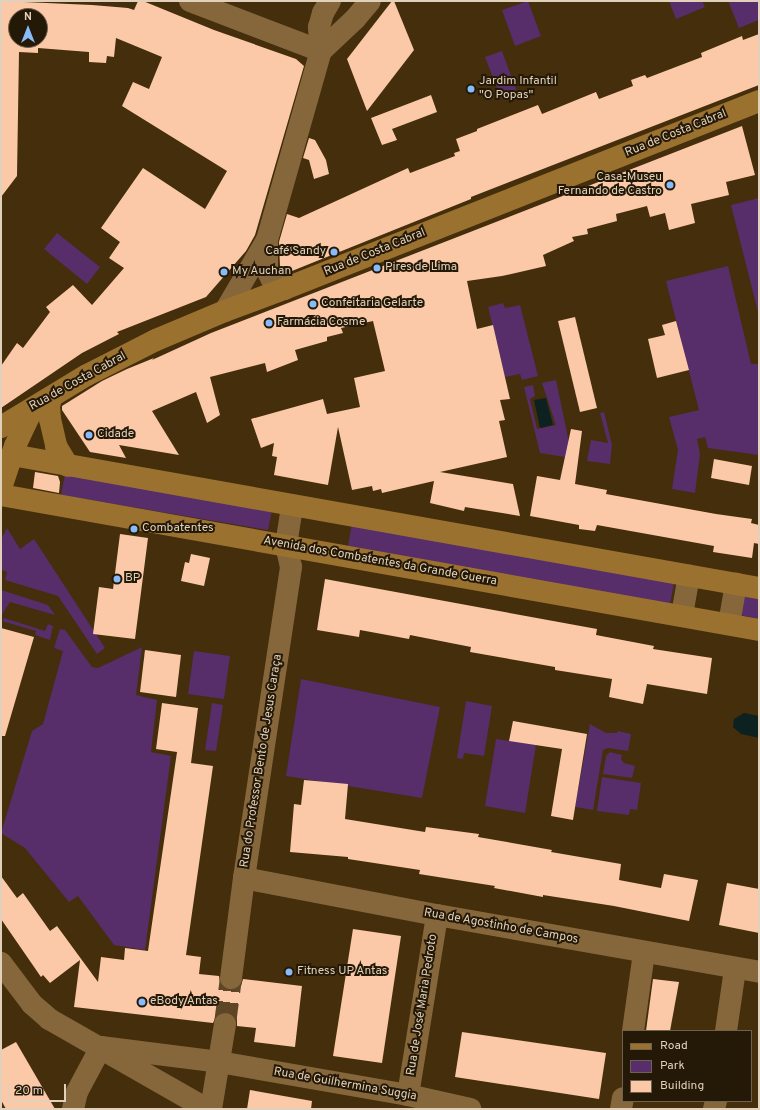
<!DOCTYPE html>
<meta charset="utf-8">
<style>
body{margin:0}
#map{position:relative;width:760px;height:1110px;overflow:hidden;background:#442e0c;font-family:Overpass,sans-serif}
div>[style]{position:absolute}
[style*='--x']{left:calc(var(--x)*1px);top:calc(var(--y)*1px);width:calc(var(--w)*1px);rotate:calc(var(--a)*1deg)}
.green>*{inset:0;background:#572d6a}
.water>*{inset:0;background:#0c2120}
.building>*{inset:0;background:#fbc9a8}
.minor-tunnel>*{height:22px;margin-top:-11px;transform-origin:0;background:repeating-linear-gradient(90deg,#5c4626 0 22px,transparent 0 33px)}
.minor>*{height:22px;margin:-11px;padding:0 11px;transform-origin:11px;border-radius:11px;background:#86673b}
.major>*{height:22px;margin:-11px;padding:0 11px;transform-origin:11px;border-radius:11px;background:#9b712f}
.dots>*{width:11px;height:11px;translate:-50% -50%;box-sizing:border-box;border:2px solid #241806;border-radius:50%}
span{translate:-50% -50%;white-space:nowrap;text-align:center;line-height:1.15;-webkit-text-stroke:4px #241806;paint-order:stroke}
.poi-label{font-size:12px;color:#e2d1ba}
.left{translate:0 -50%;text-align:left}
.right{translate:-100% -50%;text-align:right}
.street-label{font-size:12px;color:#e2d1ba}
.frame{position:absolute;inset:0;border:2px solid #e2d1ba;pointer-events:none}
.legend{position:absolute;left:622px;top:1030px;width:130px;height:72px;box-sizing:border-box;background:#241806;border:1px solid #70624e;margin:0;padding:5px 7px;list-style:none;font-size:12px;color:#e2d1ba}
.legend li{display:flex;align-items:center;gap:8px;height:20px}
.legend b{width:20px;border:1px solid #70624e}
.north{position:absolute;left:8px;top:8px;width:40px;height:40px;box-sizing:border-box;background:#241806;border:1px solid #70624e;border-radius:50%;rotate:0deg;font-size:11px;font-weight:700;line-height:16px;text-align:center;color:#e2d1ba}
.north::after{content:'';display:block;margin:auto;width:14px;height:18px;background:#87bbfb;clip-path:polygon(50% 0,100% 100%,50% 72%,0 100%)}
.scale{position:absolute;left:8px;top:1084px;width:58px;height:18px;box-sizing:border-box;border:2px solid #e2d1ba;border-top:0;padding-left:5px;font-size:12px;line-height:14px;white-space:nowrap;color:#e2d1ba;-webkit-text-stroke:3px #241806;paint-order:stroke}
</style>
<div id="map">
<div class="green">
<i style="clip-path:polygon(528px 1px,541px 36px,515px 46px,502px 10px)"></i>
<i style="clip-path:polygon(669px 1px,702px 1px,705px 7px,676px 19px)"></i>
<i style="clip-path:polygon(728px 1px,759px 1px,759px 20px,739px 28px)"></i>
<i style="clip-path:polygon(502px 51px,517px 92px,501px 98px,485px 57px)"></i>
<i style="clip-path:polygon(759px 198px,759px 316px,731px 205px)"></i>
<i style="clip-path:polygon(57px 233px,100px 267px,87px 284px,44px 249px)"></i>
<i style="clip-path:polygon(728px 266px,751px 364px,759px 364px,759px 455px,708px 448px,705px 437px,697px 439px,700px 454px,695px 493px,672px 489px,678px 450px,669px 417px,699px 410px,666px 281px)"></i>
<i style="clip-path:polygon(503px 303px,505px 308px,520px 305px,538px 376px,522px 380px,520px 374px,505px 377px,488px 307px)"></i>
<i style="clip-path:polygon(556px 380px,571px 452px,566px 452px,565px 457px,540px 453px,524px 387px,533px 385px,535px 396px,530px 399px,537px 429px,556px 425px,542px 383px)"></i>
<i style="clip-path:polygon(604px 412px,612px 445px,610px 464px,587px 461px,591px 440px,608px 443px,600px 413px)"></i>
<i style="clip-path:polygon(65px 474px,272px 510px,268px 530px,61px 495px)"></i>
<i style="clip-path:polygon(352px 523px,674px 582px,670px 605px,348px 546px)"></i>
<i style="clip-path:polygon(7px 528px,20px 549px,34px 539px,105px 648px,97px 654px,58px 596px,5px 580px,7px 572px,1px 570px,1px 539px)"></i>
<i style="clip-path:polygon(1px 590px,48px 605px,55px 615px,10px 602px,1px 616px)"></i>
<i style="clip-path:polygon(745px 594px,759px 597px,759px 619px,741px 615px)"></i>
<i style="clip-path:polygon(4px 618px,45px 631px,48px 624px,53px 626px,50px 640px,35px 635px,36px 631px,2px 621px)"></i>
<i style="clip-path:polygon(60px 629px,65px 630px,92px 667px,98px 668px,142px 647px,136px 695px,157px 700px,151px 752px,171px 756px,145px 950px,114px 945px,78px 896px,69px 902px,25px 848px,1px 833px,32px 731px,43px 724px,63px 651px,54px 648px)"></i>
<i style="clip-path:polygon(194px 651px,230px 656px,224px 699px,188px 694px)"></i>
<i style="clip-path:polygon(301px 679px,440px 707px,422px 798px,286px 776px)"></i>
<i style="clip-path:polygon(466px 701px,492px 706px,484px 756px,464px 753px,463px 759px,457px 758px)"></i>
<i style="clip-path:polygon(212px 703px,223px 705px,216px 751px,205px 750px)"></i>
<i style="clip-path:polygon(590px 724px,606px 733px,617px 733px,618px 731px,631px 734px,628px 751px,608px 748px,603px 750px,593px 810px,575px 807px)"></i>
<i style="clip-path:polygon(496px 739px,536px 745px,525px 813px,485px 806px)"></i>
<i style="clip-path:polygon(610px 752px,622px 755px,621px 759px,624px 763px,635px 766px,632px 778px,603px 774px,606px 756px)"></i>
<i style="clip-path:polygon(602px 777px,641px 783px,637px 810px,630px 809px,629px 815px,597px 811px)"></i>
</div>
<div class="water">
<i style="clip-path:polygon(546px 398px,553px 425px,540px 428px,534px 400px)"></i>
<i style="clip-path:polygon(744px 713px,759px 716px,759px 738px,741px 734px,733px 727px,734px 719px)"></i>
</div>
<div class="building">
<i style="clip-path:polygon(evenodd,1px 1px,92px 5px,128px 8px,134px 10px,138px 1px,143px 1px,214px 30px,296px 59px,304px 66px,255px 235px,246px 251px,206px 297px,117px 332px,119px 334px,82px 353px,1px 408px,1px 366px,17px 343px,23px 348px,50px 312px,46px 307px,73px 285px,92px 305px,124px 268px,109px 258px,120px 242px,101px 228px,143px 168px,205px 209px,227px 171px,122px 106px,133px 82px,149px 89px,162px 57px,116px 38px,114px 57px,107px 56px,106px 63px,89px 62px,89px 52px,38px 48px,38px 53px,19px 52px,17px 176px,1px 197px,1px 1px,16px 16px,40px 16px,40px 40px,16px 40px,16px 16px)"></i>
<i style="clip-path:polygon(392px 1px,394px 1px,414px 50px,367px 111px,347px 59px)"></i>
<i style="clip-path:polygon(759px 34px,759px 85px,471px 197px,471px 199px,287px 273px,280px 266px,279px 242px,287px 214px,299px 218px,408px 168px,410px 173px,455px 156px,454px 153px,460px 151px,456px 139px,477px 131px,477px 129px,538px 105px,542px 114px,596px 92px,599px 99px,633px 86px,631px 80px,645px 75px,647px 78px,702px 57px,701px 53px,742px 36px,743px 40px)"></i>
<i style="clip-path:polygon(431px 95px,437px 112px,392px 129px,397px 140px,382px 145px,371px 118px)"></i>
<i style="clip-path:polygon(742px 126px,755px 175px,726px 182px,729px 195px,691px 204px,695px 223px,669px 230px,665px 213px,650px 217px,647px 206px,616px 214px,617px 221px,587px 229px,588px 234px,572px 237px,574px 241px,543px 255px,546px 266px,502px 276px,467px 281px,477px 329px,493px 325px,510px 399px,500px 400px,505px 420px,499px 421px,507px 457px,440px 472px,513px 484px,520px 516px,465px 507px,464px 511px,430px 503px,434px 481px,382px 493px,381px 489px,373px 491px,372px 486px,352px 490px,338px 427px,328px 485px,274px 475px,277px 457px,272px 456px,274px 443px,261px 448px,251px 419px,323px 399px,327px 414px,360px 407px,354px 378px,385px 371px,373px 321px,341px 328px,343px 333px,327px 337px,327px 341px,295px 350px,298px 360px,267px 372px,265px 363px,210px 377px,220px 415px,207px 423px,196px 392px,152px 411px,179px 455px,119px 445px,126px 458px,90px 452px,62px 410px,62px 406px,102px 381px,127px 369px,154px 358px,152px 360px,211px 333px)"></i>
<i style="clip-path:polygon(309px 138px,315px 140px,326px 160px,329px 174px,314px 179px,309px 160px,303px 158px)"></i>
<i style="clip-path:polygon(575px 317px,597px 408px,580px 412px,558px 321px)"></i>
<i style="clip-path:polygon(676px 321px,689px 370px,657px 378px,648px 339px,665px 335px,662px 325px)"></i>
<i style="clip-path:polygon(571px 429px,582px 431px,575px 484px,607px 490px,606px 494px,716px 514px,752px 519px,751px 523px,759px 525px,759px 544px,754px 543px,752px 558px,713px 552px,714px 546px,597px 525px,595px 531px,579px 529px,579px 525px,530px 516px,537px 476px,560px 480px)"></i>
<i style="clip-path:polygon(714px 459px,752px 466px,749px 485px,711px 478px)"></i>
<i style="clip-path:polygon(35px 472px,58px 476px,60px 482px,59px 493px,33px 488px)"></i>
<i style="clip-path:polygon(120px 534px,148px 538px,135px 639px,93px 634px,99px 587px,113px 589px)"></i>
<i style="clip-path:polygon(191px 554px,210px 558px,204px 586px,181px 581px,185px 562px,189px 563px)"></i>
<i style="clip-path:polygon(325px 579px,597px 629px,596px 635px,654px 646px,653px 649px,712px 658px,707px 694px,647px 684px,643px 704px,609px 697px,612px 679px,555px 670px,555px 667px,470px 652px,471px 647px,410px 635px,409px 639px,360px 630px,359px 637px,317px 630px)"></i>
<i style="clip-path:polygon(1px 628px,34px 637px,5px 736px,1px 736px)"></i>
<i style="clip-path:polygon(145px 650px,181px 655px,176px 697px,140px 692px)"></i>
<i style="clip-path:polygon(162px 703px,198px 708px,191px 763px,213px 766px,186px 955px,201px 957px,199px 974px,219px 976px,220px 983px,223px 988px,229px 990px,235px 990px,241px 986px,243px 979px,302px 986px,295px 1047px,254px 1042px,256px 1028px,237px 1026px,237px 1019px,233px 1015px,227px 1012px,221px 1012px,216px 1016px,213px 1023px,74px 1007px,80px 960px,50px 983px,43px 975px,41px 977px,1px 919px,1px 876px,17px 898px,23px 893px,50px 931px,57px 926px,98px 982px,101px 957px,124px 960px,125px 948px,148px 951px,177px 752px,156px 749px)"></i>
<i style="clip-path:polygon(513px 721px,587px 734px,573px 820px,551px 816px,562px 749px,509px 741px)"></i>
<i style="clip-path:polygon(304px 780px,348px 784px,345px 819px,425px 832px,426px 827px,479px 834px,478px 837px,552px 850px,551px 852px,621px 864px,619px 880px,661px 888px,664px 874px,698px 880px,689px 921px,614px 906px,543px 895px,543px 897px,494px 888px,495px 886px,419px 874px,420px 870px,348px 859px,348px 857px,290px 852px,294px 804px,301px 805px)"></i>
<i style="clip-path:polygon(727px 883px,759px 889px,759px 933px,719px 925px)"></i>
<i style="clip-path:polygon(353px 929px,401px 936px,382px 1063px,333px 1056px)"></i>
<i style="clip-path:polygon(653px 979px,679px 982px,670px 1031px,646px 1031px)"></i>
<i style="clip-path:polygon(462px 1032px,606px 1053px,599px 1099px,455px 1077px)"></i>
<i style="clip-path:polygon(16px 1042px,55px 1109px,6px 1109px,1px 1100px,1px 1050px)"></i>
<i style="clip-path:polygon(250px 1090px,312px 1101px,311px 1109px,247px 1109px)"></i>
</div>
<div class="minor-tunnel">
<i style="--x:225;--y:1024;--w:46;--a:-82.6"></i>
</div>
<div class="minor">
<i style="--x:190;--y:1;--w:140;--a:20.9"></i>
<i style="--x:321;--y:51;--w:47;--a:-43.3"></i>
<i style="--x:355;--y:19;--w:23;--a:-50"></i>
<i style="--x:267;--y:242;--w:28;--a:90"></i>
<i style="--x:267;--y:270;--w:11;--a:63"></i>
<i style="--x:272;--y:280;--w:15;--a:37"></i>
<i style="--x:225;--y:311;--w:82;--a:-59.4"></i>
<i style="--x:267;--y:240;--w:197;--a:-74.1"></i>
<i style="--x:321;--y:51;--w:24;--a:-95"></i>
<i style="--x:319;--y:27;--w:15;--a:-74"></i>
<i style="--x:323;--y:13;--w:14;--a:-60"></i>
<i style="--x:682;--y:615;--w:40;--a:-80"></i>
<i style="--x:729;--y:624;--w:41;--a:-80.1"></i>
<i style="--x:244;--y:878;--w:197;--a:10.9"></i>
<i style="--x:437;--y:915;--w:327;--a:10"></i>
<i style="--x:1;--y:963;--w:51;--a:52.9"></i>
<i style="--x:32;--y:1004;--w:23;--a:41"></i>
<i style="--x:49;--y:1019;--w:182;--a:29.7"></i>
<i style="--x:231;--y:978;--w:101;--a:-82.6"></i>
<i style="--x:244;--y:878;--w:315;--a:-81.4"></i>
<i style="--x:291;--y:567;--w:23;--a:-103"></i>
<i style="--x:286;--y:545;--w:39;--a:-81"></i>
<i style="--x:633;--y:1031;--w:79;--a:-82"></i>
<i style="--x:726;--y:1031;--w:63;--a:-81.7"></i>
<i style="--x:101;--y:1047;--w:119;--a:7.2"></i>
<i style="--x:219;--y:1062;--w:192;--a:9.9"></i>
<i style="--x:408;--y:1095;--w:64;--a:12.7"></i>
<i style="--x:408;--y:1095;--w:182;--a:-80.8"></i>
<i style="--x:73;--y:1109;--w:17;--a:-77"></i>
<i style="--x:77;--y:1092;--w:51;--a:-61.9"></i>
<i style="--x:211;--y:1109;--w:86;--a:-80.6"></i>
<i style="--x:621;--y:1109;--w:11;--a:-80"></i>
<i style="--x:714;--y:1109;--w:8;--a:-76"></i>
</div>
<div class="major">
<i style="--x:51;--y:398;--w:8;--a:104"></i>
<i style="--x:49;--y:406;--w:13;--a:86"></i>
<i style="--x:50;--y:419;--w:28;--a:77"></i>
<i style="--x:56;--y:446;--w:23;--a:59"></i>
<i style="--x:1;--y:427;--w:100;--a:-31.2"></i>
<i style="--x:87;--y:375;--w:77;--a:-26.9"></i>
<i style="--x:156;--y:340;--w:75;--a:-22.8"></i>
<i style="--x:225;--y:311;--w:63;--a:-20.4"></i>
<i style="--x:284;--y:289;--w:511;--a:-21.59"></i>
<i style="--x:12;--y:455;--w:759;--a:10.1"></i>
<i style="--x:1;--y:488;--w:44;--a:-71.6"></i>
<i style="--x:15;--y:446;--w:42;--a:-64.7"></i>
<i style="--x:1;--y:495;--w:770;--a:10.1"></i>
</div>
<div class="dots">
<i style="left:471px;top:89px;background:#87bbfb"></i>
<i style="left:670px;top:185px;background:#87bbfb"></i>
<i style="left:334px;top:252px;background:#87bbfb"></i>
<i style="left:377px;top:268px;background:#87bbfb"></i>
<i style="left:224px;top:272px;background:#87bbfb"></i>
<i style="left:313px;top:304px;background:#87bbfb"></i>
<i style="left:269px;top:323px;background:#87bbfb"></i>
<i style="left:89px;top:435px;background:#87bbfb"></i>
<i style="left:134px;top:529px;background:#87bbfb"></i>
<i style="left:117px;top:579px;background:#87bbfb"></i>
<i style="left:289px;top:972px;background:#87bbfb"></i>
<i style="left:142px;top:1002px;background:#87bbfb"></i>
</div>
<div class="poi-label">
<span class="left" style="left:479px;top:89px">Jardim Infantil<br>"O Popas"</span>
<span class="right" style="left:662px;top:185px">Casa-Museu<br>Fernando de Castro</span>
<span class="right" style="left:326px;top:252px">Café Sandy</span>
<span class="left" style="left:385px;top:268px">Pires de Lima</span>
<span class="left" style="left:232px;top:272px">My Auchan</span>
<span class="left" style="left:321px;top:304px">Confeitaria Gelarte</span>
<span class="left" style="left:277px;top:323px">Farmácia Cosme</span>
<span class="left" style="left:97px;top:435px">Cidade</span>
<span class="left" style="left:142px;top:529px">Combatentes</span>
<span class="left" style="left:125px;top:579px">BP</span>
<span class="left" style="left:297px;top:972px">Fitness UP Antas</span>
<span class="left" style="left:150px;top:1002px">eBody Antas</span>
</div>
<div class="street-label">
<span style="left:676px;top:134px;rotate:-22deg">Rua de Costa Cabral</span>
<span style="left:375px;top:253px;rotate:-22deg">Rua de Costa Cabral</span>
<span style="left:78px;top:382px;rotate:-29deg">Rua de Costa Cabral</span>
<span style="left:380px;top:562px;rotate:10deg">Avenida dos Combatentes da Grande Guerra</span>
<span style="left:262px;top:761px;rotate:-81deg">Rua do Professor Bento de Jesus Caraça</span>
<span style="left:501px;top:927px;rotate:10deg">Rua de Agostinho de Campos</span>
<span style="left:423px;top:1005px;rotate:-81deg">Rua de José Maria Pedroto</span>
<span style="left:345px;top:1085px;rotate:10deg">Rua de Guilhermina Suggia</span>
</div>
<div class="frame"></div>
<ul class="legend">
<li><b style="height:5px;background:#9b712f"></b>Road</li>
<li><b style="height:11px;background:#572d6a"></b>Park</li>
<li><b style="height:11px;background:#fbc9a8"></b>Building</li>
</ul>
<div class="north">N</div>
<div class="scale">20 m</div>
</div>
